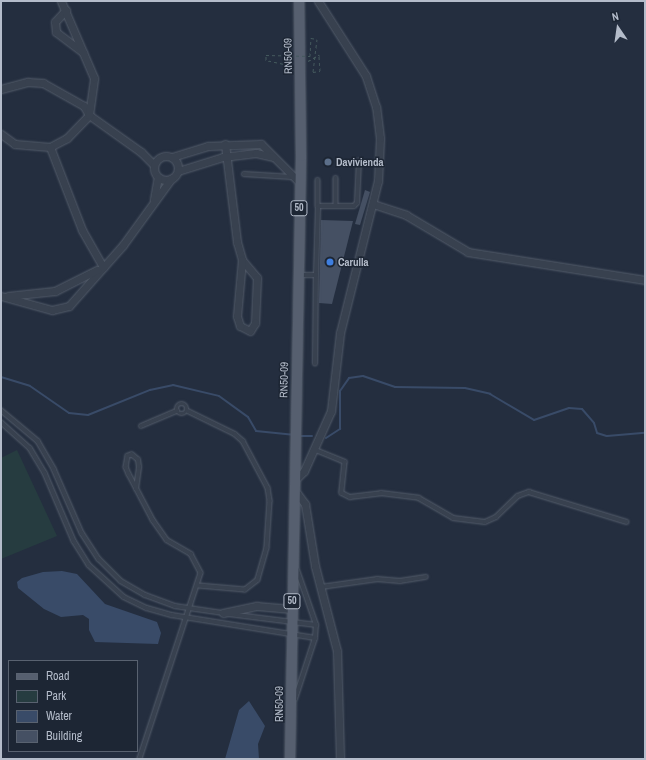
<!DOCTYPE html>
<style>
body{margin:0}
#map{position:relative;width:646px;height:760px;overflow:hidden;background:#242e3f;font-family:"Archivo Narrow",sans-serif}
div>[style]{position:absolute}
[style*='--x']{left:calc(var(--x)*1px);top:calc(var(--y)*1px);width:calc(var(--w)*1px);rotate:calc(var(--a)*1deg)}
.green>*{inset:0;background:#263c40}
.water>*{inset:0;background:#394b68}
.stream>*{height:2px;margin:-1px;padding:0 1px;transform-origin:1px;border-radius:1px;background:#394b68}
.building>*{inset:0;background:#455063}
.path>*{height:1px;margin-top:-0.5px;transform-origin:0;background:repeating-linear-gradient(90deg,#44595d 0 3px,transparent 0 6px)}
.roads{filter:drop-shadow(0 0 1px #535c6a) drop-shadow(0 0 1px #535c6a)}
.lane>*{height:3.5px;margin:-1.75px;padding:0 1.75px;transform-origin:1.75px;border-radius:1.75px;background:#38414f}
.lane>.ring{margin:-1.75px;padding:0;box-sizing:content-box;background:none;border:3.5px solid #38414f;border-radius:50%}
.street>*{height:7px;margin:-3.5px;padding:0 3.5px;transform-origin:3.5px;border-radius:3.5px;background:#38414f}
.street>.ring{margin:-3.5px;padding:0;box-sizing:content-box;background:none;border:7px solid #38414f;border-radius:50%}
.primary>*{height:10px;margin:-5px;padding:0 5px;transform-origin:5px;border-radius:5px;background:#565f6f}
.path-bridge>*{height:1px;margin-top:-0.5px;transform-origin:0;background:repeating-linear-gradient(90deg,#44595d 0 3px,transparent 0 6px)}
.dots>*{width:11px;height:11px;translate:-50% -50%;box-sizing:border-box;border:2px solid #1d2634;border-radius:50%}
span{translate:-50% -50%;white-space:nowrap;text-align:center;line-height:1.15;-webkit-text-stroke:3px #1d2634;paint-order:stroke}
.shield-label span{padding:1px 3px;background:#1d2634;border:1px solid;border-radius:3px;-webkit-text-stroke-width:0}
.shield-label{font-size:10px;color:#b4bcca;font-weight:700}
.street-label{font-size:11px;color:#b4bcca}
.poi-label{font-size:11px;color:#b4bcca;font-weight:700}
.left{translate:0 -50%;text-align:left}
.frame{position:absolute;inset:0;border:2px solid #b4bcca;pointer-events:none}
.legend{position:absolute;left:8px;top:660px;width:130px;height:92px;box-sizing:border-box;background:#1d2634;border:1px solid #596270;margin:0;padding:5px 7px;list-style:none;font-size:12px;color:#b4bcca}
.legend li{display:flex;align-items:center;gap:8px;height:20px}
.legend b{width:20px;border:1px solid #596270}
.north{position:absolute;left:598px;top:8px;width:40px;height:40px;-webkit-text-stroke:3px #1d2634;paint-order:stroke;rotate:347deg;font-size:11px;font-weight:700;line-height:16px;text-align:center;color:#b4bcca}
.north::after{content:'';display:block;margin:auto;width:14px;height:18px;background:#b4bcca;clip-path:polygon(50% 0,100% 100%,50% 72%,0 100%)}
</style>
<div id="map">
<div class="green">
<i style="clip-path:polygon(17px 450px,57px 536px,1px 559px,1px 458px)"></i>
</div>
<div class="water">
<i style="clip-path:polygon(62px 571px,77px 574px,105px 604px,157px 622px,161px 633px,158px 644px,95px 642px,89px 630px,89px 619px,83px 615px,61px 617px,44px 609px,18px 588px,17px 582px,22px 578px,43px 572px)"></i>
<i style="clip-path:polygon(249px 701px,265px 726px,258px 744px,259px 759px,225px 759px,239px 710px)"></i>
</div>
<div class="stream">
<i style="--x:1;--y:377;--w:30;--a:17"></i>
<i style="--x:30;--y:386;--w:47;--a:34.7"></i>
<i style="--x:69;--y:413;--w:19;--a:6"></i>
<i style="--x:88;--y:415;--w:67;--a:-22"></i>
<i style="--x:150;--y:390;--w:24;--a:-12"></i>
<i style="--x:173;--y:385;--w:47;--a:13.4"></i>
<i style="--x:219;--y:396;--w:36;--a:36"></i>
<i style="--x:248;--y:417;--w:16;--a:60"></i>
<i style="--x:256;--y:431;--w:37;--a:6"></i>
<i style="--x:299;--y:436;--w:13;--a:0"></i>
<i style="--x:326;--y:438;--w:17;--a:-33"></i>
<i style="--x:340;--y:429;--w:38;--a:-90"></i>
<i style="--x:340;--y:391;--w:16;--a:-55"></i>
<i style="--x:349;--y:378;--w:14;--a:-8"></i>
<i style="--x:363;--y:376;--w:34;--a:19"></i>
<i style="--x:395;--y:387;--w:70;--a:0.8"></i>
<i style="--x:465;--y:388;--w:26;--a:13"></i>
<i style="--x:490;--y:394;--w:51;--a:30.6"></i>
<i style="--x:534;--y:420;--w:37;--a:-19"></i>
<i style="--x:569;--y:408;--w:13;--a:4"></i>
<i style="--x:582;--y:409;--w:18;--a:49"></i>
<i style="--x:594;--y:423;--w:10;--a:73"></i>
<i style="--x:597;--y:433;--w:10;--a:17"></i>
<i style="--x:607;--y:436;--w:38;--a:-5"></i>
</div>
<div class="building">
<i style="clip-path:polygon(365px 190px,370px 192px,360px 225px,355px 224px)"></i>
<i style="clip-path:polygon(321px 220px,353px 221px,332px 304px,319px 303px)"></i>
</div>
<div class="path">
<i style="--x:308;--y:61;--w:13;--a:-29"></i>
</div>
<div class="roads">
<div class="lane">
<i style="--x:244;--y:174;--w:48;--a:3.6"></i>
<i style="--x:336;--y:178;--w:28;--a:90"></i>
<i style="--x:318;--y:180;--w:26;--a:90"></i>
<i style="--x:299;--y:275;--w:17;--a:0"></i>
<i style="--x:316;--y:275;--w:69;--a:-88.3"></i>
<i style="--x:318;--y:206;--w:36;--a:0"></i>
<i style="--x:354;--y:206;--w:4;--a:-45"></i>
<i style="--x:357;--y:203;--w:42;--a:-87.3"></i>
<i style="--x:315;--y:364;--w:89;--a:-89.4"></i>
<i class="ring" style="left:176.5px;top:403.5px;width:7.5px;height:7.5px"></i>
<i style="--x:1;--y:410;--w:48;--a:40"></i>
<i style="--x:38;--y:441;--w:32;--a:60"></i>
<i style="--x:54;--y:469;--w:70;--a:66.4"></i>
<i style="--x:82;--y:533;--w:31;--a:57"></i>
<i style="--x:99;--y:559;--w:31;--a:45"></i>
<i style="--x:121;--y:581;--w:28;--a:30"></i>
<i style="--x:145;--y:595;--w:32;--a:20"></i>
<i style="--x:175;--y:606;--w:49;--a:8.3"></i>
<i style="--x:188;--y:411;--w:52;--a:26.1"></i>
<i style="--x:235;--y:434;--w:11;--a:41"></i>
<i style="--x:243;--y:441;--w:53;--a:62"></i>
<i style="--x:268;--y:488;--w:13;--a:81"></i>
<i style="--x:270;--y:501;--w:47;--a:93.7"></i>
<i style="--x:267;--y:548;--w:33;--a:106"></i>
<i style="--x:258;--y:580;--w:16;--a:142"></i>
<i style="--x:245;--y:590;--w:46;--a:-175"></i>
<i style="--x:1;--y:422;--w:39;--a:42"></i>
<i style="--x:30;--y:448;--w:29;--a:59"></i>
<i style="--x:45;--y:473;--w:74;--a:66.9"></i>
<i style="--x:74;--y:541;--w:28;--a:58"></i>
<i style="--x:89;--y:565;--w:47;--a:42.4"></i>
<i style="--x:124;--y:597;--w:25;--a:26"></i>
<i style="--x:147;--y:608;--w:26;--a:16"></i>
<i style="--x:172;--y:615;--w:145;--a:9.1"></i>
<i style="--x:141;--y:426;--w:39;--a:-23"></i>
<i style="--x:316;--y:450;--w:31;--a:22"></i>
<i style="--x:345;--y:462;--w:31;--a:96"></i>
<i style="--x:342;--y:493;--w:9;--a:27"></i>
<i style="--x:350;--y:497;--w:31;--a:-7"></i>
<i style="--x:381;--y:493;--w:38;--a:7"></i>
<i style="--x:419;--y:498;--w:39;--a:30"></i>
<i style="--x:453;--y:518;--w:32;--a:7"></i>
<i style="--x:485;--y:522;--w:12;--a:-24"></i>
<i style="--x:496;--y:517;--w:30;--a:-44"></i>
<i style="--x:518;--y:496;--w:12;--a:-20"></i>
<i style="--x:529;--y:492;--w:102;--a:17"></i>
<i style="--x:136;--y:489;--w:22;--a:-82"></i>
<i style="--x:139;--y:467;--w:7;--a:-98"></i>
<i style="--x:138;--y:460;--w:8;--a:-140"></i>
<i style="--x:132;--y:455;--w:4;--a:166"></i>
<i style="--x:128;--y:456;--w:11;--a:100"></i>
<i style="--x:126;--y:467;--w:8;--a:67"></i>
<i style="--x:129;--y:474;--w:52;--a:62.4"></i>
<i style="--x:153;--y:520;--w:24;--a:55"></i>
<i style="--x:167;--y:540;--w:28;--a:30"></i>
<i style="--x:191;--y:554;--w:21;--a:62"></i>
<i style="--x:201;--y:573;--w:196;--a:108.2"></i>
<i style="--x:321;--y:587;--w:57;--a:-8.1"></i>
<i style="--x:377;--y:579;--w:23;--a:5"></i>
<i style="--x:400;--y:581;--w:26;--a:-9"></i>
<i style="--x:229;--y:614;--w:88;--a:7.2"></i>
<i style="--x:295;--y:699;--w:64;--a:-71.8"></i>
<i style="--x:315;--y:638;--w:13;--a:-86"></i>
<i style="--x:316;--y:625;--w:58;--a:-109.1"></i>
</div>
<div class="street">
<i style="--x:66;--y:10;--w:16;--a:133"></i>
<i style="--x:55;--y:22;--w:10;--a:84"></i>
<i style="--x:56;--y:32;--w:34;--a:37"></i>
<i style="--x:1;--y:89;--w:28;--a:-15"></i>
<i style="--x:28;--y:82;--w:15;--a:4"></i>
<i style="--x:43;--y:83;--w:47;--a:29.3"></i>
<i style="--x:84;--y:106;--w:10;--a:61"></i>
<i style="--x:89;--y:115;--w:64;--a:35.4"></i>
<i style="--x:141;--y:152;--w:18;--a:45"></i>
<i style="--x:1;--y:134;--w:17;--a:36"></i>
<i style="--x:15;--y:144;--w:35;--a:5"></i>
<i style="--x:50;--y:147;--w:19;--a:-28"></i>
<i style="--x:67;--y:138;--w:32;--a:-46"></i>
<i style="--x:89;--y:115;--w:37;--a:-82"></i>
<i style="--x:94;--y:78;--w:84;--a:-113.2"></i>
<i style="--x:225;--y:144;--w:99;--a:83"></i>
<i style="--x:237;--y:242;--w:19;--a:74"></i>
<i style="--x:242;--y:260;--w:23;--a:50"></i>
<i style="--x:257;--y:278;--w:45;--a:92.5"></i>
<i style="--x:255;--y:323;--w:9;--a:122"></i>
<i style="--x:250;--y:331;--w:11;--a:-153"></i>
<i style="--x:240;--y:326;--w:10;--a:-107"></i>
<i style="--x:237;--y:316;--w:56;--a:-84.9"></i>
<i style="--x:50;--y:147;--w:89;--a:68.9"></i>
<i style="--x:82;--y:230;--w:43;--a:60.4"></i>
<i class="ring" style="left:154px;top:156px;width:17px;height:17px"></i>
<i style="--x:172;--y:157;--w:38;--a:-17"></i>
<i style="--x:208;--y:146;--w:53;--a:-2.2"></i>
<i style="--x:261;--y:144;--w:55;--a:45"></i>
<i style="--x:178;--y:171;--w:47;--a:-17.3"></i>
<i style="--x:223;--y:157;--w:33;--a:-7"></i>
<i style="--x:256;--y:153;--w:17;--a:13"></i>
<i style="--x:154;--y:199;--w:22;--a:-80"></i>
<i style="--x:373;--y:204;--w:35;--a:18"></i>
<i style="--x:406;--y:215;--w:72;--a:30.8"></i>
<i style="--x:468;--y:252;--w:179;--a:9"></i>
<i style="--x:1;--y:296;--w:53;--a:15.4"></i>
<i style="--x:52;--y:310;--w:17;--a:-13"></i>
<i style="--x:69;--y:306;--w:81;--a:-48.5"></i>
<i style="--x:123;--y:245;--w:82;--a:-54"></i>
<i style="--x:8;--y:296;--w:47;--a:-6.1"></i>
<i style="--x:55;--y:291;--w:47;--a:-26.6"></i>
<i style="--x:294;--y:481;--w:14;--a:-45"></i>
<i style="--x:304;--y:471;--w:66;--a:-65.8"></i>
<i style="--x:331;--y:411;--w:79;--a:-83.4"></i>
<i style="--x:340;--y:333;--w:157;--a:-76"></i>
<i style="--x:378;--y:181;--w:43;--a:-87.3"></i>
<i style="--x:380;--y:138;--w:31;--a:-97"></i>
<i style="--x:376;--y:107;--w:33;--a:-108"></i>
<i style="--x:366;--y:76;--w:89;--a:-122.6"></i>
<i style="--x:294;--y:489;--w:19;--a:54"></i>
<i style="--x:305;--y:504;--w:63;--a:80.8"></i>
<i style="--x:315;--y:566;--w:88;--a:75.5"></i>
<i style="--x:337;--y:651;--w:108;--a:88.4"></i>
<i style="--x:223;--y:613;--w:35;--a:-12"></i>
<i style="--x:257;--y:606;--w:34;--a:5"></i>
</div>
<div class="primary">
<i style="--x:290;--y:759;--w:603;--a:-88.95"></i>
<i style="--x:301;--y:156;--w:155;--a:-90.7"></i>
</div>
</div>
<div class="path-bridge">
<i style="--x:289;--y:65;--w:24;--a:-168"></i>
<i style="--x:266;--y:60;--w:5;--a:-90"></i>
<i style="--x:266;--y:55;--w:44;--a:1.3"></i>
<i style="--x:310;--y:56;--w:18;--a:-87"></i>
<i style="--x:311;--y:38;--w:6;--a:9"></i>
<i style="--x:317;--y:39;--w:33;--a:97"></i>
<i style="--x:313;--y:72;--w:7;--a:-8"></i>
<i style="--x:320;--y:71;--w:16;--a:-94"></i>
</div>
<div class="dots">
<i style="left:328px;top:162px;background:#5c6f8a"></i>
<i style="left:330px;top:262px;background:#3f7fe0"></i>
</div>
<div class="shield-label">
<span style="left:299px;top:208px">50</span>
<span style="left:292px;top:601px">50</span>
</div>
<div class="street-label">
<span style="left:288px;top:56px;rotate:-91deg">RN50-09</span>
<span style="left:284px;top:380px;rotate:-89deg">RN50-09</span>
<span style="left:279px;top:704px;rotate:-90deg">RN50-09</span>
</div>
<div class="poi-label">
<span class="left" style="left:336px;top:162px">Davivienda</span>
<span class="left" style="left:338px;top:262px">Carulla</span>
</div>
<div class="frame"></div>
<ul class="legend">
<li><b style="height:5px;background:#565f6f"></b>Road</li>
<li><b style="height:11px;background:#263c40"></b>Park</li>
<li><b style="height:11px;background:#394b68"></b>Water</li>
<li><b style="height:11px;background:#455063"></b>Building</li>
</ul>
<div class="north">N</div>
</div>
